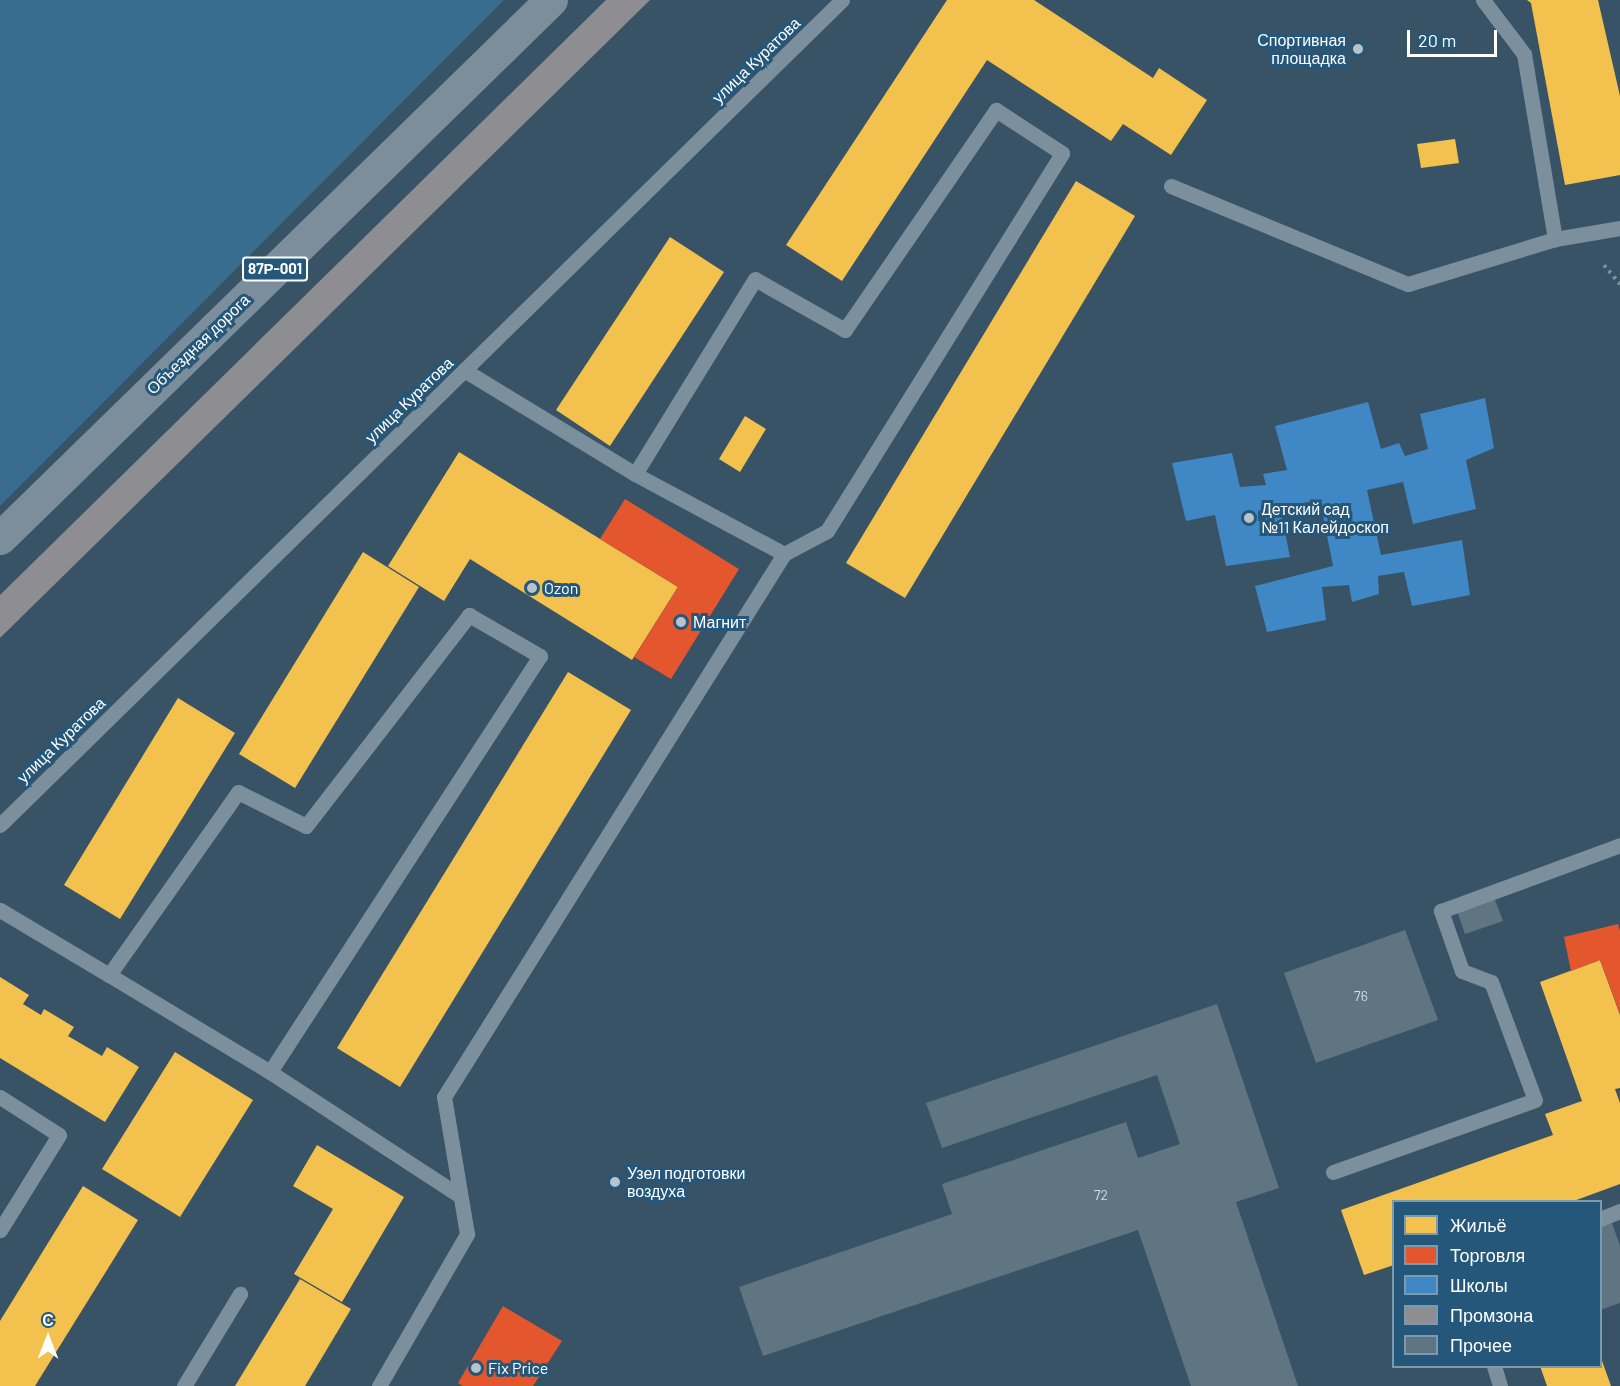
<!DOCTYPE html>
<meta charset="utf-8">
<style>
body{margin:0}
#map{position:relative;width:1620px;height:1386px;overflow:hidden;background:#385365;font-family:Barlow,sans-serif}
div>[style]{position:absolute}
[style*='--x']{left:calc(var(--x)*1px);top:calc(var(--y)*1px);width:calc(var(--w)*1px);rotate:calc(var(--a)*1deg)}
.green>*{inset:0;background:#386d90}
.homes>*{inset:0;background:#f2c14e}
.shops>*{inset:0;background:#e4572e}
.schools>*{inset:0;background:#3f88c5}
.industry>*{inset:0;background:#8d8d92}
.building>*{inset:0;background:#607582}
.path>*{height:4px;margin-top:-2px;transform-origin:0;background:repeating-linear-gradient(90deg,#7c8f9c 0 3px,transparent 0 7.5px)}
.lane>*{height:15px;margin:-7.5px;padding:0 7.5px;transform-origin:7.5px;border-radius:7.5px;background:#7c8f9c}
.primary>*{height:33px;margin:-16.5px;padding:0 16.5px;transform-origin:16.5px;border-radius:16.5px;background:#7c8e9b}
.dots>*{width:16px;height:16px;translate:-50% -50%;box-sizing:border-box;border:3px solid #245779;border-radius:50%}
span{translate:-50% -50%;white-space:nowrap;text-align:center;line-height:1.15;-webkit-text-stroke:6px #245779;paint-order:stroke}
.number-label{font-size:14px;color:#d7dce0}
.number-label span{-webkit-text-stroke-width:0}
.shield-label span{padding:2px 4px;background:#245779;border:2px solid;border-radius:4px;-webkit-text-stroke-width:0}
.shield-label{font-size:15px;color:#fff;font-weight:700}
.poi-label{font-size:16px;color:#fff}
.right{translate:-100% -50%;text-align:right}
.left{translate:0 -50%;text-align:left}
.street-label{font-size:16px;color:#fff}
.legend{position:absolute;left:1392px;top:1200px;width:210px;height:168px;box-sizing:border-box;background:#245779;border:2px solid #7c9aaf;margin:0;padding:8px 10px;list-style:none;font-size:18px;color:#fff}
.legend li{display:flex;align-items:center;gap:12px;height:30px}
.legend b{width:30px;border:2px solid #7c9aaf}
.north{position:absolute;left:18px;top:1308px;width:60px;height:60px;-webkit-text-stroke:4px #245779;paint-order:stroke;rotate:0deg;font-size:16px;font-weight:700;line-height:24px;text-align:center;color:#fff}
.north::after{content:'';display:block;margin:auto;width:21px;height:27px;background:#fff;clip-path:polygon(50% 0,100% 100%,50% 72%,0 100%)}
.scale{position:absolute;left:1407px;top:30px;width:90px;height:27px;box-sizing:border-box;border:3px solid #fff;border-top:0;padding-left:8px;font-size:18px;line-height:21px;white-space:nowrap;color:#fff;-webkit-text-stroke:4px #245779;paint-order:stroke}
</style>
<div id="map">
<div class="green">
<i style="clip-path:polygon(0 0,504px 0,0 506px)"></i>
</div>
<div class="homes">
<i style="clip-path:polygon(947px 0,1034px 0,1153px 78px,1159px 68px,1207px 100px,1171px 155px,1123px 124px,1111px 141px,987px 60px,842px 281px,786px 245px)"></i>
<i style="clip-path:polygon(1527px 0,1598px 0,1620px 96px,1620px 175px,1565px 185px,1531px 3px)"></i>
<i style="clip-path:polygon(1455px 139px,1459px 163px,1421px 168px,1417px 144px)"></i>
<i style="clip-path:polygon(1076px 181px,1135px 216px,905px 598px,846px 563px)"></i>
<i style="clip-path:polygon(670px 237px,724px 272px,610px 446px,556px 410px)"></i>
<i style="clip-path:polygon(745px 416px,766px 429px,740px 472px,719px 459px)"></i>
<i style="clip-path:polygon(459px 452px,678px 587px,632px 660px,470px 559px,444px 601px,388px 566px)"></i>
<i style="clip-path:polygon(363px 552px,419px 587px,295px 788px,239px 754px)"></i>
<i style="clip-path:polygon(568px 672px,631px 710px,400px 1087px,337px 1048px)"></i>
<i style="clip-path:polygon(178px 698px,235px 733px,120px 919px,64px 885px)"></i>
<i style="clip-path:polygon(1600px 960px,1620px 1015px,1620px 1088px,1615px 1089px,1620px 1103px,1620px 1184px,1571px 1202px,1394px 1202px,1394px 1265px,1364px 1275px,1341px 1210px,1553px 1135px,1545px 1114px,1582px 1101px,1540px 982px)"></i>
<i style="clip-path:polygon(0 977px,29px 995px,23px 1004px,41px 1015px,44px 1009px,74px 1027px,68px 1036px,102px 1056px,107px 1047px,139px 1067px,105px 1122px,0 1058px)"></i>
<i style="clip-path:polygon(175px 1052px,253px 1100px,180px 1217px,102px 1169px)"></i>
<i style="clip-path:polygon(317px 1145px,404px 1197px,342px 1302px,294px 1274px,333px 1209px,293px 1186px)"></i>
<i style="clip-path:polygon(83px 1186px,138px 1220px,35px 1386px,0 1386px,0 1321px)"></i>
<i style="clip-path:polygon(300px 1279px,351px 1309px,305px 1386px,235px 1386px)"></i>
<i style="clip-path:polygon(1601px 1358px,1611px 1386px,1547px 1386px,1540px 1366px,1600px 1366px)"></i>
</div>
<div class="shops">
<i style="clip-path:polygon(625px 499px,739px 569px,671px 679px,634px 657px,678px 587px,600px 539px)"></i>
<i style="clip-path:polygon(1618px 924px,1620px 931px,1620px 1014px,1600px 960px,1571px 971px,1564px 937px)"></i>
<i style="clip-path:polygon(503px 1306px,562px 1341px,533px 1386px,463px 1386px,458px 1383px)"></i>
</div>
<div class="schools">
<i style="clip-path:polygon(1485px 398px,1494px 448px,1466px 460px,1476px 509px,1413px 524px,1403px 482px,1367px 490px,1381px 555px,1462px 540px,1470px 595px,1412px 606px,1404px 572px,1378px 576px,1379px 594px,1352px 602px,1349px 585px,1322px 587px,1326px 620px,1267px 632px,1255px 586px,1333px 566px,1320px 500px,1280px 507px,1290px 557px,1226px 566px,1215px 515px,1186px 521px,1172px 463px,1232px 453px,1240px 487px,1266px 485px,1263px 474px,1287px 470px,1275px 426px,1368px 402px,1381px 449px,1399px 443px,1405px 456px,1428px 449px,1420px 414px)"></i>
</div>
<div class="industry">
<i style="clip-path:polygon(606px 0,650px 0,0 638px,0 595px)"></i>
</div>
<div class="building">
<i style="clip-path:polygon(1493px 895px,1503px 921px,1465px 934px,1456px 908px)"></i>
<i style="clip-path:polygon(1405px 930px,1438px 1020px,1316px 1063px,1284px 973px)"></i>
<i style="clip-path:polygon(1217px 1004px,1279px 1188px,1236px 1202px,1298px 1386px,1191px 1386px,1138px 1230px,763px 1356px,739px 1287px,952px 1214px,942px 1184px,1126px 1122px,1138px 1158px,1180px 1144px,1157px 1075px,942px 1148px,926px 1103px)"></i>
<i style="clip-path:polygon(1612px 1223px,1620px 1246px,1620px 1303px,1600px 1310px,1600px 1227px)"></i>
</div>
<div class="path">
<i style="--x:1604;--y:265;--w:25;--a:50"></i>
</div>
<div class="lane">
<i style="--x:1483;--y:0;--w:68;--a:52.8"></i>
<i style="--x:1524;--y:54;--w:188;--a:80.5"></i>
<i style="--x:1555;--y:239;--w:66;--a:-9.6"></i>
<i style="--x:1171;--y:186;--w:256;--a:22.5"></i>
<i style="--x:1408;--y:284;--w:154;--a:-17"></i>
<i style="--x:464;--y:370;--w:200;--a:31.3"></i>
<i style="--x:635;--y:474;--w:169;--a:28.2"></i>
<i style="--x:0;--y:825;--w:1179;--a:-44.42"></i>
<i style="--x:0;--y:910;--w:127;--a:30.8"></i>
<i style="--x:270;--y:1072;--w:188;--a:-148.9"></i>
<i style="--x:109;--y:975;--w:224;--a:-54.8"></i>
<i style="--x:238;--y:792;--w:76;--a:26.6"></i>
<i style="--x:306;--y:826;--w:267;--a:-52.3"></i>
<i style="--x:469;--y:615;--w:82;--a:30"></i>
<i style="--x:540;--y:656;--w:496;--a:123"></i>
<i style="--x:270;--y:1072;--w:227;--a:33.1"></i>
<i style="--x:0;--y:1097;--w:70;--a:32.8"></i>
<i style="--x:59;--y:1135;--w:112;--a:121.8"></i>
<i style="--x:1333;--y:1172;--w:214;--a:-19.6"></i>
<i style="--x:1535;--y:1100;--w:126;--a:-110.4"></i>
<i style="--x:1491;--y:982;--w:31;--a:-159"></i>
<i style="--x:1462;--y:971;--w:64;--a:-109.3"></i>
<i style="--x:1441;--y:911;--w:191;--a:-20.2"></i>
<i style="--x:1600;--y:1219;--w:22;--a:-22"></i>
<i style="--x:1494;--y:1366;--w:21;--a:73"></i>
<i style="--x:184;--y:1386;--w:108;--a:-58.7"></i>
<i style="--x:379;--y:1386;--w:176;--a:-59.9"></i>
<i style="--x:467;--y:1234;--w:139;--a:-99.5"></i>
<i style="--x:444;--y:1097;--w:641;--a:-57.95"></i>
<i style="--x:784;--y:554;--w:49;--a:-28.1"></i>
<i style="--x:827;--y:531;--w:445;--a:-58.1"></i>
<i style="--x:1062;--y:153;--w:79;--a:-146.9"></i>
<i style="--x:996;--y:110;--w:267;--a:124.5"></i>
<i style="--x:845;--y:330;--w:103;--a:-150.5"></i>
<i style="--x:755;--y:279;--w:229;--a:121.6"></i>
</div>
<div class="primary">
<i style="--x:0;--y:538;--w:770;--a:-44.32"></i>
</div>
<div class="dots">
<i style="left:1358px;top:49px;background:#b9c3c9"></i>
<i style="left:1249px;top:518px;background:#b9c3c9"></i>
<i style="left:532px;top:588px;background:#b9c3c9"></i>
<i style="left:681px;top:622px;background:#b9c3c9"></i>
<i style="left:615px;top:1182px;background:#b9c3c9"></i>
<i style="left:476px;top:1368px;background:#b9c3c9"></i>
</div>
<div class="number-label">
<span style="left:1361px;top:996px">76</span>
<span style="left:1101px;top:1195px">72</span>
</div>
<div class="shield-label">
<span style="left:275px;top:269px">87Р-001</span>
</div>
<div class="poi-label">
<span class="right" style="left:1346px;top:49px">Спортивная<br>площадка</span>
<span class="left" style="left:1261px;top:518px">Детский сад<br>№11 Калейдоскоп</span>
<span class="left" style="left:544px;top:588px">Ozon</span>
<span class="left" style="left:693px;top:622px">Магнит</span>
<span class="left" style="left:627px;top:1182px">Узел подготовки<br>воздуха</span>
<span class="left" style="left:488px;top:1368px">Fix Price</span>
</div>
<div class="street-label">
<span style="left:756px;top:60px;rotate:-44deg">улица Куратова</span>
<span style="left:198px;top:344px;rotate:-44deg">Объездная дорога</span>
<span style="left:409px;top:400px;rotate:-44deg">улица Куратова</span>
<span style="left:61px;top:740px;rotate:-44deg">улица Куратова</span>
</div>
<ul class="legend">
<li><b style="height:16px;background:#f2c14e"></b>Жильё</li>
<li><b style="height:16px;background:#e4572e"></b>Торговля</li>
<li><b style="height:16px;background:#3f88c5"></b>Школы</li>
<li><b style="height:16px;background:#8d8d92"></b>Промзона</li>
<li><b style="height:16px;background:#607582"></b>Прочее</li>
</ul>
<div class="north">С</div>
<div class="scale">20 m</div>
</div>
